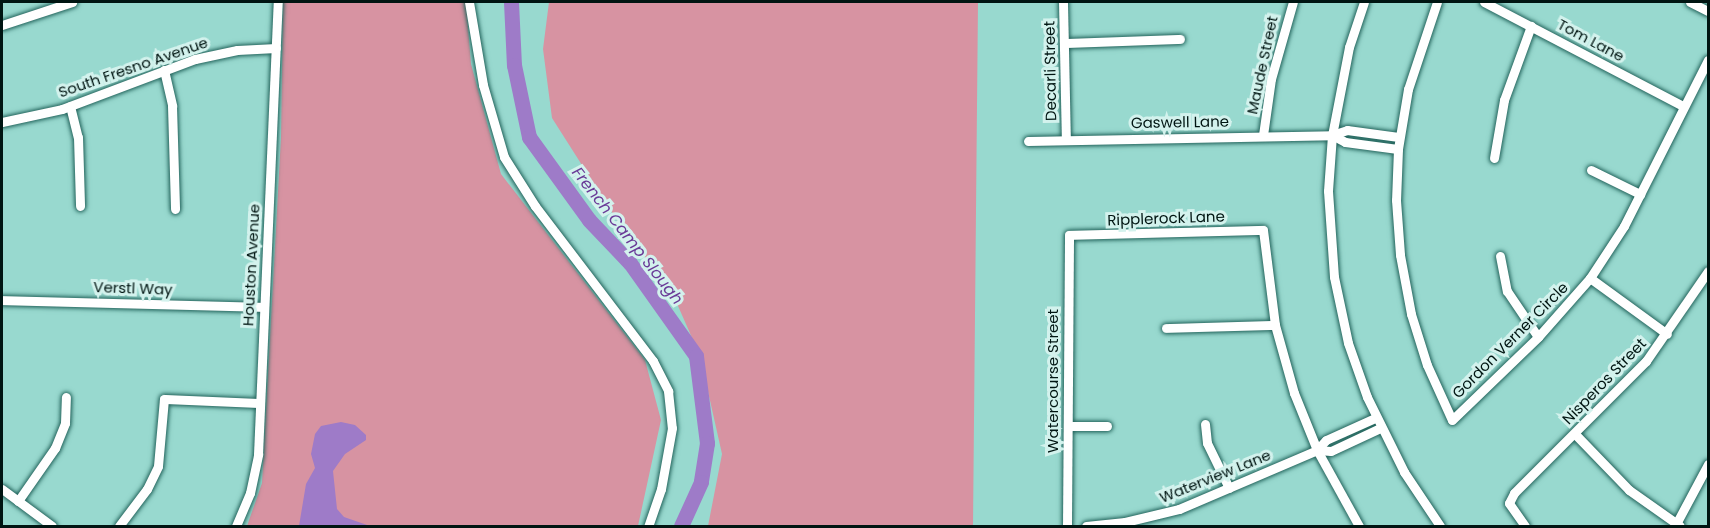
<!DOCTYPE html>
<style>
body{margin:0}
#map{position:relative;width:1710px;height:528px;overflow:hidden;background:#98d9cf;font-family:Poppins,sans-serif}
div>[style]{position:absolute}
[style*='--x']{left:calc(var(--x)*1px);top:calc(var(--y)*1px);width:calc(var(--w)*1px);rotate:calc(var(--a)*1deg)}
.green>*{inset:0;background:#d793a2}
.water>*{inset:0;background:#9e7bc8}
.river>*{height:15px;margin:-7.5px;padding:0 7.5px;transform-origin:7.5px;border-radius:7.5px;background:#9e7bc8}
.roads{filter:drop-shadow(0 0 2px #23645c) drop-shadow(0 0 2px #23645c)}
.minor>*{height:9px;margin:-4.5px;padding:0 4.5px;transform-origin:4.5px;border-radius:4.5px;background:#fff}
span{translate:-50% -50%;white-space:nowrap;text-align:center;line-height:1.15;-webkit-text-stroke:6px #d3f2ed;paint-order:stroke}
.street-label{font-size:15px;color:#001512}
.water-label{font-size:16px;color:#693a97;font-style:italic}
.frame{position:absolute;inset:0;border:3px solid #001512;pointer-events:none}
</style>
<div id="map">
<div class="green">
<i style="clip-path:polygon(283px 2px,466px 2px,471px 64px,501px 174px,645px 360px,661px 420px,638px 526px,247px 526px,262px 483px,281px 137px)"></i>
<i style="clip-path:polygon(549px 2px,978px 2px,973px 526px,708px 526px,722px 454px,700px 356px,671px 290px,622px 228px,552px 118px,543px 49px)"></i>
</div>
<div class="water">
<i style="clip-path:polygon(341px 422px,355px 425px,366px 435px,366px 440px,345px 454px,333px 471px,337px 509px,344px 517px,370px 526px,299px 526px,306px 484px,315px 468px,311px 454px,315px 434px,321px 426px)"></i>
</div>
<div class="river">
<i style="--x:511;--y:2;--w:63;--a:87.3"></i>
<i style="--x:514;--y:65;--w:74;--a:78.2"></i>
<i style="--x:529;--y:137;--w:102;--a:54.1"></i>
<i style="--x:589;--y:220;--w:59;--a:46.4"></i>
<i style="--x:630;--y:263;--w:114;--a:54.6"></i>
<i style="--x:696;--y:356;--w:88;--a:82.8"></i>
<i style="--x:707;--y:443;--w:39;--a:99"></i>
<i style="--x:701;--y:482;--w:48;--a:114.4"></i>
</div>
<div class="roads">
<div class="minor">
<i style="--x:469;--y:2;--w:84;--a:80.4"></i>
<i style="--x:483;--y:85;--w:75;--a:73.7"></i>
<i style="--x:504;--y:157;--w:58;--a:57.7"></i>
<i style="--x:535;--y:206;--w:195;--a:52.7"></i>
<i style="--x:653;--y:361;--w:34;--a:63"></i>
<i style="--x:668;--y:391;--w:37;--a:84"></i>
<i style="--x:672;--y:428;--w:62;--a:100.2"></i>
<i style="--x:661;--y:489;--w:39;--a:109"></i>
<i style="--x:1063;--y:2;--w:138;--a:88.8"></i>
<i style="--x:1364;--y:2;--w:47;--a:108.4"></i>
<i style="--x:1349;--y:47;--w:90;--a:100.9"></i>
<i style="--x:1332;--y:135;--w:56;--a:94.1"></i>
<i style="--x:1328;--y:191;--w:86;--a:86"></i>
<i style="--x:1334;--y:277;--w:67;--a:78"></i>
<i style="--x:1348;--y:343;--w:57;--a:70.6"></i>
<i style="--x:1367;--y:397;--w:84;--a:63.7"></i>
<i style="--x:1404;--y:472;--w:65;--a:56.3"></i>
<i style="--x:1437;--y:2;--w:92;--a:108.4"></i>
<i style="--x:1408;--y:89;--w:61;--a:99.5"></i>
<i style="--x:1398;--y:149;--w:51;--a:92.2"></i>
<i style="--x:1396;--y:200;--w:55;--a:85.8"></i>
<i style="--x:1400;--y:255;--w:60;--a:79.4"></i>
<i style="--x:1411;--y:314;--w:53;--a:72.6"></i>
<i style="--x:1427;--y:365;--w:60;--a:65.6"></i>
<i style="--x:1452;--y:420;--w:120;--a:-44"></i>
<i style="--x:1538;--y:337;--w:79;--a:-48.6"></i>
<i style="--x:1590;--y:278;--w:62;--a:-56.8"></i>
<i style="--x:1624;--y:226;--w:186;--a:-63.2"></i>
<i style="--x:1484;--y:2;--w:225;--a:27.6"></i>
<i style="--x:1690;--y:2;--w:20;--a:27"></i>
<i style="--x:2;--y:25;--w:74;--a:-18.2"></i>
<i style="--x:1064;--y:43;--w:116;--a:-2"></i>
<i style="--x:164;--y:70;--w:37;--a:77"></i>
<i style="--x:172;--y:106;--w:103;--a:88.3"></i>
<i style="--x:70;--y:106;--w:32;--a:76"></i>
<i style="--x:78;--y:137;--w:69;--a:88.3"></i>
<i style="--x:2;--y:122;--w:61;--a:-12.2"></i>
<i style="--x:62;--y:109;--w:142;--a:-20.6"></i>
<i style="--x:195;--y:59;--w:43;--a:-12.1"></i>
<i style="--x:237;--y:50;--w:39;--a:-3"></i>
<i style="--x:1263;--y:135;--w:57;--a:-81.9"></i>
<i style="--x:1271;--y:79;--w:80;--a:-74.1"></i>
<i style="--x:1332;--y:135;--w:15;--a:28"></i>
<i style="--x:1345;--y:142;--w:53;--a:7.5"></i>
<i style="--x:1028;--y:141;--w:304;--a:-1.1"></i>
<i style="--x:1332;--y:135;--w:16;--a:-18"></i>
<i style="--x:1347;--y:130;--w:52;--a:7.7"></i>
<i style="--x:1494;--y:158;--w:59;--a:-80.2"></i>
<i style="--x:1504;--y:100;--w:79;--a:-70"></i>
<i style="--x:1591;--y:170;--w:55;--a:26.1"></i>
<i style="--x:1500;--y:256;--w:36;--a:79"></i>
<i style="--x:1507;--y:291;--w:55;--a:56"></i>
<i style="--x:1590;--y:278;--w:95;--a:36"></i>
<i style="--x:2;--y:300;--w:261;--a:1.5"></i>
<i style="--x:1166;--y:328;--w:109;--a:-1.6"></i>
<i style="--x:1205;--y:424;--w:19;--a:84"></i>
<i style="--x:1207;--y:443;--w:50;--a:63.9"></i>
<i style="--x:1068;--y:426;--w:39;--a:0"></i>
<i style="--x:1575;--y:434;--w:78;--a:46"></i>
<i style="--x:1629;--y:490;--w:62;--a:35.2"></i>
<i style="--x:1317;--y:450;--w:14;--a:4"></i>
<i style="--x:1331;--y:451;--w:54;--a:-25.1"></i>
<i style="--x:2;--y:489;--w:62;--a:36.5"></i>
<i style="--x:18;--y:501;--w:65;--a:-55.1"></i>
<i style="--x:55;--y:448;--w:27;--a:-68"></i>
<i style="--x:65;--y:423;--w:26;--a:-88"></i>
<i style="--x:1676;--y:524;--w:68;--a:-61.9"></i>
<i style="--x:119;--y:526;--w:46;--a:-52.9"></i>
<i style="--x:147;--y:489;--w:25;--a:-64"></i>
<i style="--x:158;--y:466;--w:67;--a:-84.9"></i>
<i style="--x:164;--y:399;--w:96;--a:2.4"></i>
<i style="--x:236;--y:526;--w:36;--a:-67"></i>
<i style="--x:250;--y:493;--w:40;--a:-78"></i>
<i style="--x:258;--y:454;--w:452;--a:-87.5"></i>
<i style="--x:1067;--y:526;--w:291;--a:-89.6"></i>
<i style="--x:1069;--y:235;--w:194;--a:-1.5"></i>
<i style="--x:1263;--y:230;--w:96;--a:82.8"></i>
<i style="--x:1275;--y:325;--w:71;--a:74.4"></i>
<i style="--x:1294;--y:393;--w:61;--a:68"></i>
<i style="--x:1317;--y:450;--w:87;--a:61.1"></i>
<i style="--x:1086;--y:526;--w:39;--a:-6"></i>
<i style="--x:1125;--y:522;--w:56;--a:-13.5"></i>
<i style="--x:1179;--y:509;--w:150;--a:-23.1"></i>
<i style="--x:1317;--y:450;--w:13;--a:-48"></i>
<i style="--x:1326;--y:440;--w:54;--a:-24.2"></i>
<i style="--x:1525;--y:526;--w:28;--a:-125"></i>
<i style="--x:1509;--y:503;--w:11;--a:-63"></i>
<i style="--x:1514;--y:493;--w:187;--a:-45"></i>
<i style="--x:1646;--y:361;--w:109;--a:-55.4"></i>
</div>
</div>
<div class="street-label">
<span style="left:1591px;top:40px;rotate:28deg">Tom Lane</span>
<span style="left:1262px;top:65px;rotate:-78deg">Maude Street</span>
<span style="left:133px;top:67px;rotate:-19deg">South Fresno Avenue</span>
<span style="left:1050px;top:71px;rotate:-91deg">Decarli Street</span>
<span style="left:1180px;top:122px;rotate:-1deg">Gaswell Lane</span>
<span style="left:1166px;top:218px;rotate:-2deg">Ripplerock Lane</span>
<span style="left:251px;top:265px;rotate:-87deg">Houston Avenue</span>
<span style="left:133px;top:288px;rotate:2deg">Verstl Way</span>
<span style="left:1510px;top:340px;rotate:-45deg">Gordon Verner Circle</span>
<span style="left:1053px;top:381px;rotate:-90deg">Watercourse Street</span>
<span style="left:1604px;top:381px;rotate:-46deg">Nisperos Street</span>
<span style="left:1215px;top:476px;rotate:-22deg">Waterview Lane</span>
</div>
<div class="water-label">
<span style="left:627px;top:236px;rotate:52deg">French Camp Slough</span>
</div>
<div class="frame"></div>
</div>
